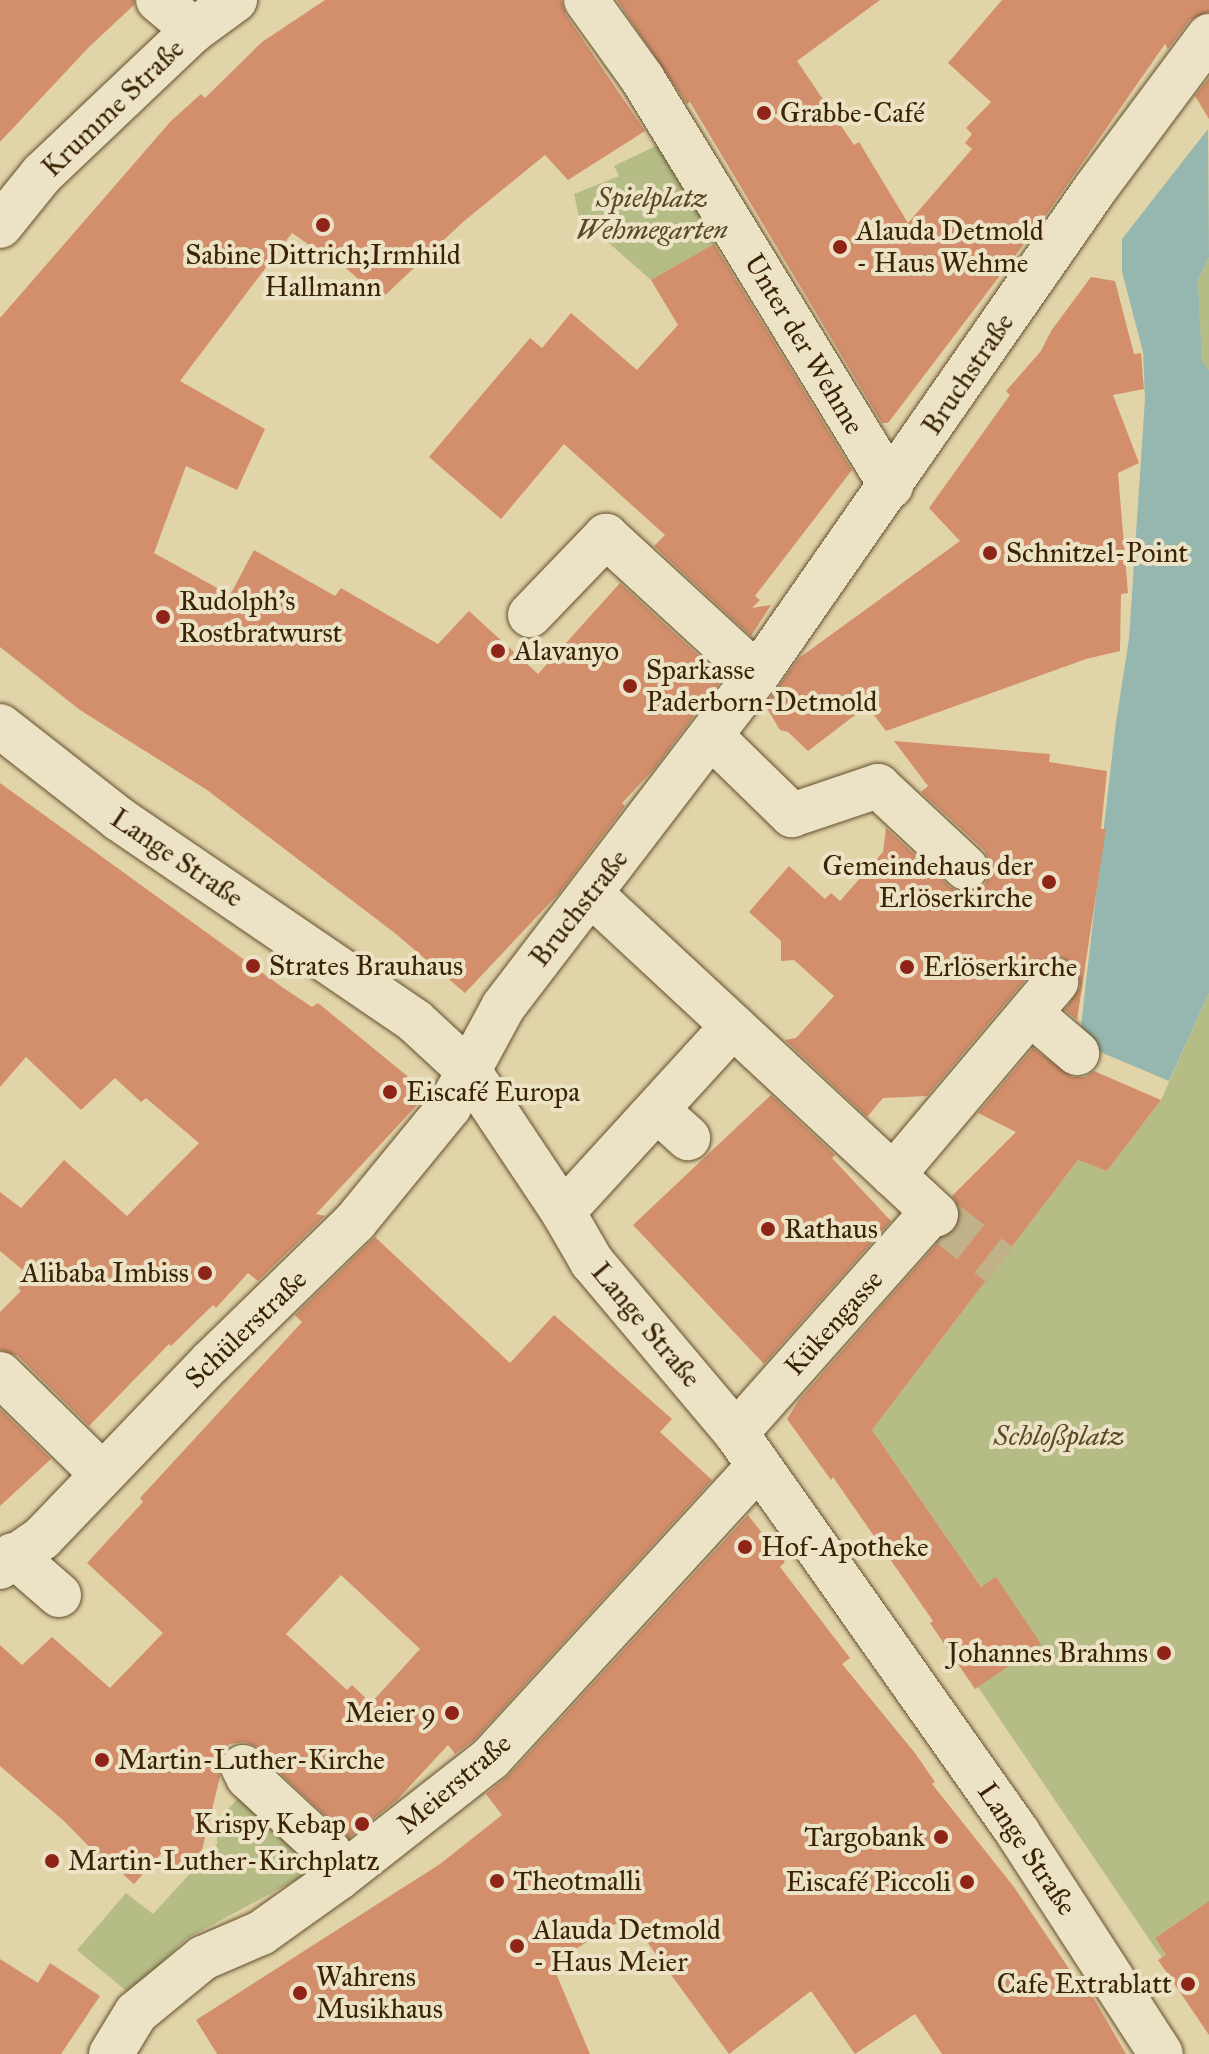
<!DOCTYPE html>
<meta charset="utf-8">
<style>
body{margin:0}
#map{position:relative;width:1209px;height:2054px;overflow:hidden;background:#e2d4a9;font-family:"IM FELL Great Primer",serif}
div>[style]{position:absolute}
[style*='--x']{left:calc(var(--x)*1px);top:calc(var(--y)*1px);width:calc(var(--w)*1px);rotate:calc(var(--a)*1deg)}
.green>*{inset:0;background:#b5bc86}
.water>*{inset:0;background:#96b7af}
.building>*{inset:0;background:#d38f6c}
.minor-tunnel>*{height:44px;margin-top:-22px;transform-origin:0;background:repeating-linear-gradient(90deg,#c1b188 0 44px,transparent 0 66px)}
.roads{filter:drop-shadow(0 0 2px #654f2d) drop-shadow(0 0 2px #654f2d)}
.minor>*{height:44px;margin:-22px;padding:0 22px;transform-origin:22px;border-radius:22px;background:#ece3c7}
.dots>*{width:22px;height:22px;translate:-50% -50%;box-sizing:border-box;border:4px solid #ece3c7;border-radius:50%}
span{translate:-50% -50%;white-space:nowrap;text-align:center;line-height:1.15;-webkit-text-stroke:8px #ece3c7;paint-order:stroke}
.street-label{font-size:28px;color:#3b2304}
.poi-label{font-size:28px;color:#3b2304}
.left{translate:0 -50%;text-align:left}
.right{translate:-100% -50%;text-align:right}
.park-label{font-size:28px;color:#5a4924;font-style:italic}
</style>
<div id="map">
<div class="green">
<i style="clip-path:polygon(664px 142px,702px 201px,715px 244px,651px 280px,579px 217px,574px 194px,619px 176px,614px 166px)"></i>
<i style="clip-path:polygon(1209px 257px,1209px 370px,1202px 362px,1198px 280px)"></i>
<i style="clip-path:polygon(1209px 993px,1209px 1907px,1206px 1903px,1155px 1938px,1166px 1955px,1162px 1958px,978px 1687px,996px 1578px,981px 1587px,872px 1430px,1078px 1160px,1107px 1171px,1161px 1100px)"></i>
<i style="clip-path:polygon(243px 1793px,307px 1845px,305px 1875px,186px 1939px,130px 1994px,77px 1950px,126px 1893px,153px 1914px,217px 1844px,217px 1821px)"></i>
</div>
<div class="water">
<i style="clip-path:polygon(1208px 129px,1209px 257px,1198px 280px,1202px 361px,1209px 370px,1209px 993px,1169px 1081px,1079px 1043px,1116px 722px,1129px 639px,1145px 399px,1143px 352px,1122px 272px,1122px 239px)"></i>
</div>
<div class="building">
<i style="clip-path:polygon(0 0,134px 0,134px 5px,89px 47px,0 142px)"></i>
<i style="clip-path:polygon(325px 0,561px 0,566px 15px,645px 131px,568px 180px,545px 155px,463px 222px,381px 299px,331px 255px,328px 258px,292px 233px,180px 381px,265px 429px,237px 490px,186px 466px,154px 553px,230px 595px,254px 550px,335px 596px,341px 588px,438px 644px,469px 611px,538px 674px,620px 583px,723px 678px,654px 769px,622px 803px,625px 806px,560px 892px,465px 993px,396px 934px,207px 790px,80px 710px,0 647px,0 318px,171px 121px,201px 94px,205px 98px,262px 42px)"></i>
<i style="clip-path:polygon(617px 0,880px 0,797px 61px,854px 145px,859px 142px,908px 223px,972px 149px,965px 143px,972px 134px,966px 128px,991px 102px,948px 63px,1002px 0,1209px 0,1209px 12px,1190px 20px,1168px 49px,1165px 44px,1046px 215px,888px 423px,882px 423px,690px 102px,687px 104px)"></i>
<i style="clip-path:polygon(1209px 78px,1209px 119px,1195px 96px)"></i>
<i style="clip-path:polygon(714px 244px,852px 470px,755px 596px,760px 600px,752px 608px,771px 605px,751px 636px,654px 546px,665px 535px,564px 444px,501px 519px,429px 457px,530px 338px,542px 348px,571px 313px,637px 370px,678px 325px,651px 280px)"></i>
<i style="clip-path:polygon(1091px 277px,1115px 281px,1134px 354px,1141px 353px,1144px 389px,1113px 395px,1139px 463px,1118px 473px,1128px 593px,1121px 594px,1120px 651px,1086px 659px,886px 731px,867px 706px,808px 751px,788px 732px,780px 730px,765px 705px,799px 658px,960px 541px,929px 508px,1010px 395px,1006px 391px,1041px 351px,1051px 331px)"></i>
<i style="clip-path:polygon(894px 741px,1050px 754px,1049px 762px,1107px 771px,1101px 829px,1106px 829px,1077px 1020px,1065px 1010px,1080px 987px,1079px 973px,1071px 962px,1061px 958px,1047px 959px,1037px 966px,927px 1096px,883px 1098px,867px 1117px,785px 1040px,796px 1038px,834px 996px,794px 960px,781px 961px,781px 941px,749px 912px,789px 866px,825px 899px,831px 893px,840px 901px,883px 852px,886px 828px,950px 887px,961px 892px,973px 892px,985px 884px,990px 873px,990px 861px,984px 850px,921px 792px,928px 786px)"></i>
<i style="clip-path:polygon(0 783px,282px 987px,312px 1007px,318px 1003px,428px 1093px,316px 1214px,325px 1216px,258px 1281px,248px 1273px,216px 1308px,213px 1305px,171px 1346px,169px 1344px,89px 1426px,18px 1356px,0 1350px,0 1312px,21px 1291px,18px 1288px,30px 1276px,0 1251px,0 1192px,21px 1208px,64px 1160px,127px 1216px,199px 1143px,146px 1098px,141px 1102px,115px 1078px,81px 1110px,26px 1057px,0 1087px)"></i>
<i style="clip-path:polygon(1033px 1048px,1072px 1077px,1085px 1077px,1094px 1071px,1161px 1100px,1107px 1171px,1078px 1160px,872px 1430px,981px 1587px,996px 1577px,1041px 1644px,975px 1689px,930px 1623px,933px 1621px,833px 1477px,831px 1480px,787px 1419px,799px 1400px,941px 1239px,955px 1231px,960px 1221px,960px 1208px,952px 1196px,1016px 1132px,978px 1113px)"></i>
<i style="clip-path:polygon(771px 1095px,835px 1155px,832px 1158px,891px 1221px,764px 1364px,633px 1225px)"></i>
<i style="clip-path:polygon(evenodd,375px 1237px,510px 1363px,554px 1315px,672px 1419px,660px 1432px,712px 1480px,474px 1740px,455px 1754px,448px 1745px,397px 1800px,349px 1838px,268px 1762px,257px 1747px,245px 1742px,229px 1744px,218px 1765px,220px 1777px,201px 1854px,176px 1866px,167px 1847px,134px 1884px,110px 1863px,107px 1865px,64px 1821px,0 1766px,0 1645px,22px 1665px,52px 1637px,110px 1688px,163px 1633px,87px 1563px,143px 1502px,140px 1498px,302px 1322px,295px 1315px,375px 1237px,341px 1575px,420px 1649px,371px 1703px,352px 1685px,347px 1690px,286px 1634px,341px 1575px)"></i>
<i style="clip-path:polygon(0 1409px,51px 1459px,0 1506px)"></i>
<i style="clip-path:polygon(748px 1515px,785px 1562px,780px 1567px,850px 1658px,842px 1664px,915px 1753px,935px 1782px,932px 1784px,1014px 1887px,1078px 1982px,1083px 1980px,1126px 2054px,942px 2054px,915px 2014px,855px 2054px,811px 1991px,729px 2054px,628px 1916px,552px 1964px,590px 2054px,217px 2054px,196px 2020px,440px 1864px,502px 1815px,486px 1794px,509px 1775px)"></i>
<i style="clip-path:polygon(1209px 1901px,1209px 2035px,1158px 1960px,1166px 1955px,1155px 1938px)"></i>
<i style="clip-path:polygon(0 1959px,38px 1983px,50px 1963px,100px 1996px,61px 2054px,0 2054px)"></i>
</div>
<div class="minor-tunnel">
<i style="--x:936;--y:1215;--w:81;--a:38"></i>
</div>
<div class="roads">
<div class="minor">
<i style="--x:158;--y:0;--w:47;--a:39.8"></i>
<i style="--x:586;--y:0;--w:96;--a:54.3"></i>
<i style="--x:642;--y:78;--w:478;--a:58.6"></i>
<i style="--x:0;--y:226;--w:67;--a:-51.1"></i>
<i style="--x:42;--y:174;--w:209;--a:-43.5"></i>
<i style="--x:194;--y:30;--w:51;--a:-36.2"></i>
<i style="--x:530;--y:615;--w:110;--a:-46.1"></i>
<i style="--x:606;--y:536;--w:205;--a:42.6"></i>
<i style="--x:0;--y:726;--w:151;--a:38"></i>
<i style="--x:119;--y:819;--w:358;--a:34.3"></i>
<i style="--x:415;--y:1021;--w:74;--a:42.8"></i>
<i style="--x:469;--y:1071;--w:169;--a:56.3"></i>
<i style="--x:563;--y:1212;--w:58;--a:59.9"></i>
<i style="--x:592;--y:1262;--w:224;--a:49.9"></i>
<i style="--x:736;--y:1433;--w:489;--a:54.8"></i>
<i style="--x:1018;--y:1833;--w:263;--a:57.1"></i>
<i style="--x:712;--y:737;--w:112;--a:44.3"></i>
<i style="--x:792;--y:815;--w:91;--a:-18.6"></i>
<i style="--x:878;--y:786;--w:120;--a:43"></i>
<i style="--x:591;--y:894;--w:471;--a:42.9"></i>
<i style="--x:1030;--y:1013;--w:62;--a:40.4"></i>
<i style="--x:657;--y:1110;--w:42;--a:42.1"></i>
<i style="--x:893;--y:1175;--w:253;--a:-49.8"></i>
<i style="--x:563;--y:1212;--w:252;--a:-47.6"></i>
<i style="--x:0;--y:1374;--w:143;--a:44.4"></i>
<i style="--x:736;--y:1433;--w:295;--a:-48.4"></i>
<i style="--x:13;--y:1555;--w:61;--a:41"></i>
<i style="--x:0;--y:1567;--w:51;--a:-34.6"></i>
<i style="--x:42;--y:1538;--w:244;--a:-46.2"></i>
<i style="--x:211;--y:1362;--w:201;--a:-44.2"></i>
<i style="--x:355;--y:1222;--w:149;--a:-50.7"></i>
<i style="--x:449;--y:1107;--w:114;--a:-61.6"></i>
<i style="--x:503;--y:1007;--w:418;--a:-52.6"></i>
<i style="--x:757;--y:675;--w:592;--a:-55.18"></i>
<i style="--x:1095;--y:189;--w:191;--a:-53.3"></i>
<i style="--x:243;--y:1767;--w:11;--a:63"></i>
<i style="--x:248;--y:1777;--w:112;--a:42.8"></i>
<i style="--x:330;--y:1853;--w:26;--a:72"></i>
<i style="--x:111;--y:2054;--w:48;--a:-58.6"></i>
<i style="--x:136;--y:2013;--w:87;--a:-39.4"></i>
<i style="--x:203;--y:1958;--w:63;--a:-23.3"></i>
<i style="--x:261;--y:1933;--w:95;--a:-35.5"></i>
<i style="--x:338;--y:1878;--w:194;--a:-38.1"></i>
<i style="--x:491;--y:1758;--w:396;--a:-47.5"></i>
</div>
</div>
<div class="dots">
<i style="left:764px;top:113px;background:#8f2418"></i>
<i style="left:323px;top:225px;background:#8f2418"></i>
<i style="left:840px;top:247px;background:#8f2418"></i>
<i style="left:990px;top:553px;background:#8f2418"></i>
<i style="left:163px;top:617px;background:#8f2418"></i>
<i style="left:498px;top:651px;background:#8f2418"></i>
<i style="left:630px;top:686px;background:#8f2418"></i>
<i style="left:1049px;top:882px;background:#8f2418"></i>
<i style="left:253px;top:966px;background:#8f2418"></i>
<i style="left:907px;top:967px;background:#8f2418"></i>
<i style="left:390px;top:1092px;background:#8f2418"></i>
<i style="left:768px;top:1229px;background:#8f2418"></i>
<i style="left:205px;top:1273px;background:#8f2418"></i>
<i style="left:745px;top:1547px;background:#8f2418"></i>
<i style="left:1164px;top:1653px;background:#8f2418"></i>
<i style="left:452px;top:1713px;background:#8f2418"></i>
<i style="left:102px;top:1760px;background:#8f2418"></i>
<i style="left:362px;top:1824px;background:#8f2418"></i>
<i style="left:941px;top:1837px;background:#8f2418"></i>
<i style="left:52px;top:1861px;background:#8f2418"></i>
<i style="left:497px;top:1881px;background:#8f2418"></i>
<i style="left:967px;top:1882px;background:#8f2418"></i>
<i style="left:517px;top:1946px;background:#8f2418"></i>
<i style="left:1188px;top:1984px;background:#8f2418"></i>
<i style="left:300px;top:1993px;background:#8f2418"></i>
</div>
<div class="street-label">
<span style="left:113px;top:108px;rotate:-44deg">Krumme Straße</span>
<span style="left:804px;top:344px;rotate:59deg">Unter der Wehme</span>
<span style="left:968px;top:374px;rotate:-56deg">Bruchstraße</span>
<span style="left:177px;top:858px;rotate:34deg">Lange Straße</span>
<span style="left:579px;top:908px;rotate:-52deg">Bruchstraße</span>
<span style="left:834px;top:1323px;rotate:-48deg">Kükengasse</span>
<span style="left:646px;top:1325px;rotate:50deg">Lange Straße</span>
<span style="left:246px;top:1329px;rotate:-44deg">Schülerstraße</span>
<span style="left:454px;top:1784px;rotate:-40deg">Meierstraße</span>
<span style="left:1027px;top:1849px;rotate:56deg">Lange Straße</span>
</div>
<div class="poi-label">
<span class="left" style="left:780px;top:113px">Grabbe-Café</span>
<span class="left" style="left:856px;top:247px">Alauda Detmold<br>- Haus Wehme</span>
<span style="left:323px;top:271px">Sabine Dittrich;Irmhild<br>Hallmann</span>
<span class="left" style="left:1006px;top:553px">Schnitzel-Point</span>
<span class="left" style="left:179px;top:617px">Rudolph's<br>Rostbratwurst</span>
<span class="left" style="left:514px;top:651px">Alavanyo</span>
<span class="left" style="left:646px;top:686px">Sparkasse<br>Paderborn-Detmold</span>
<span class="right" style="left:1033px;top:882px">Gemeindehaus der<br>Erlöserkirche</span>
<span class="left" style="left:269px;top:966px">Strates Brauhaus</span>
<span class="left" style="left:923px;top:967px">Erlöserkirche</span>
<span class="left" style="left:406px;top:1092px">Eiscafé Europa</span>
<span class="left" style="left:784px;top:1229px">Rathaus</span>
<span class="right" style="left:189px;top:1273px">Alibaba Imbiss</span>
<span class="left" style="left:761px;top:1547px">Hof-Apotheke</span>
<span class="right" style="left:1148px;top:1653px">Johannes Brahms</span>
<span class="right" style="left:436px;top:1713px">Meier 9</span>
<span class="left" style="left:118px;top:1760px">Martin-Luther-Kirche</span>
<span class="right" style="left:346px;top:1824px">Krispy Kebap</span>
<span class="right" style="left:925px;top:1837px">Targobank</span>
<span class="left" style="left:68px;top:1861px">Martin-Luther-Kirchplatz</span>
<span class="left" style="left:513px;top:1881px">Theotmalli</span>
<span class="right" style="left:951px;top:1882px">Eiscafé Piccoli</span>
<span class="left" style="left:533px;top:1946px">Alauda Detmold<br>- Haus Meier</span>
<span class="left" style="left:316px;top:1993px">Wahrens<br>Musikhaus</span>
<span class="right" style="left:1172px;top:1984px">Cafe Extrablatt</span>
</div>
<div class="park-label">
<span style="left:652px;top:214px">Spielplatz<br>Wehmegarten</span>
<span style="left:1059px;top:1436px">Schloßplatz</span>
</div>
</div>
